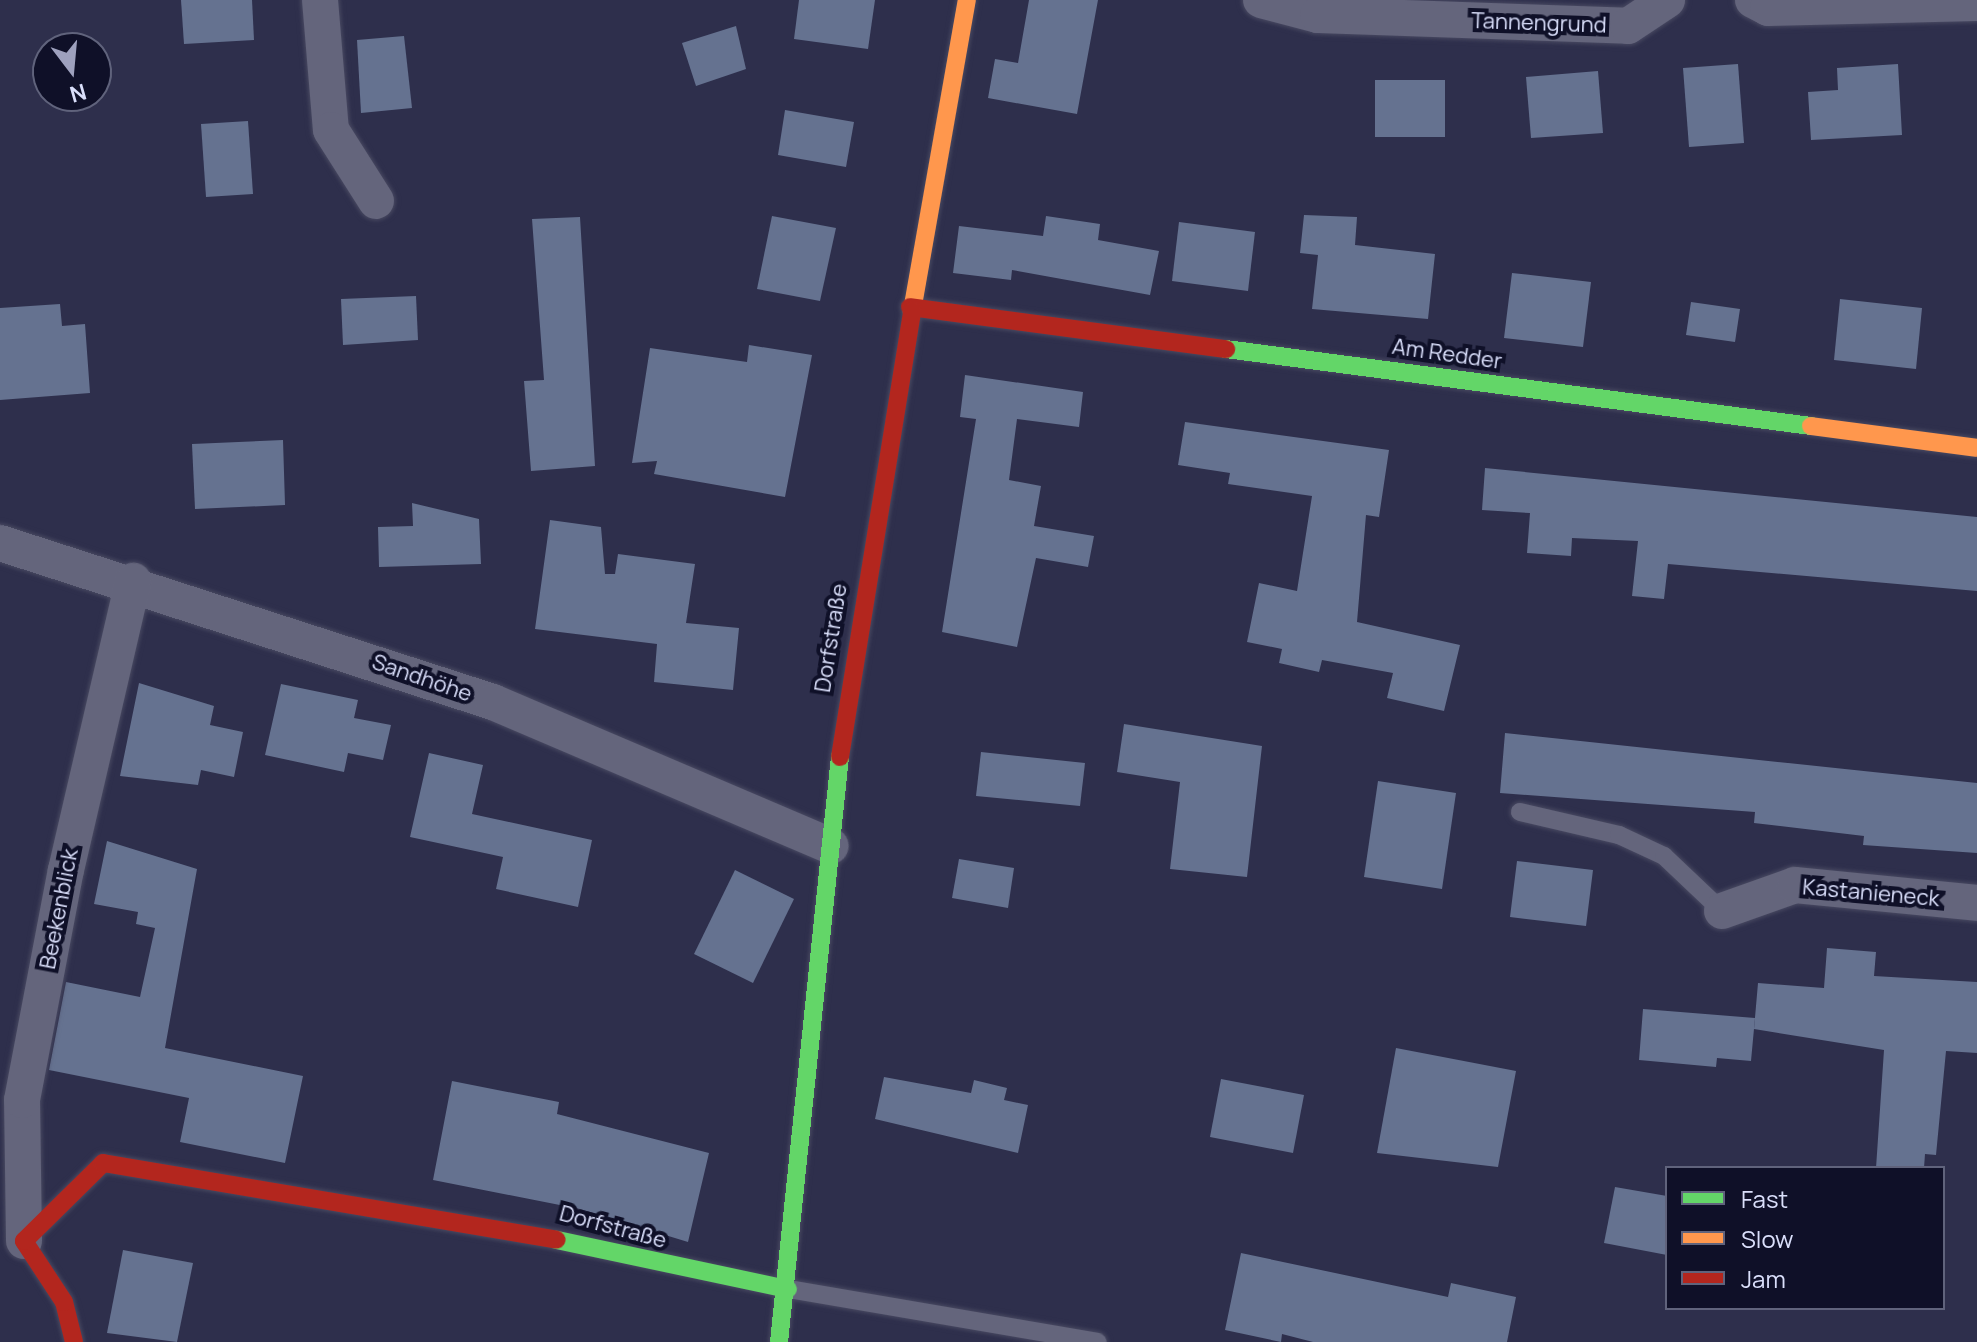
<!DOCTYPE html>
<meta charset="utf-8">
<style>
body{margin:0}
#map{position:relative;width:1977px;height:1342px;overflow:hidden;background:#2e2f4c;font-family:Manrope,sans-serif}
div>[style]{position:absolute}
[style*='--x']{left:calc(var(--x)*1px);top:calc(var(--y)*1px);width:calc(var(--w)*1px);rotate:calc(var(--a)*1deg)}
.building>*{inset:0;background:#657290}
.roads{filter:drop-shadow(0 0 2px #484961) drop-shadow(0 0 2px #484961)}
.lane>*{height:18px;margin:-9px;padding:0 9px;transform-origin:9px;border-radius:9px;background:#64657c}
.street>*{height:36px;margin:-18px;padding:0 18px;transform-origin:18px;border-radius:18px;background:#64657c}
.fast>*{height:18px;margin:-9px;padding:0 9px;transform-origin:9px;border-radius:9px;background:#63d668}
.slow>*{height:18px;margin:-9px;padding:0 9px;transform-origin:9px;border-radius:9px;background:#ff974d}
.jam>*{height:18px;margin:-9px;padding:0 9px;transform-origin:9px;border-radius:9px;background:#b3261e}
span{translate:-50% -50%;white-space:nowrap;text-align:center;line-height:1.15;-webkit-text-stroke:8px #0f1028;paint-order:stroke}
.street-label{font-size:22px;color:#dadffb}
.legend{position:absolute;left:1665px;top:1166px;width:280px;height:144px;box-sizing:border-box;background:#0f1028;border:2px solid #60637c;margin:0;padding:10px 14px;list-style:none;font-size:24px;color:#dadffb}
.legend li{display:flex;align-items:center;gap:16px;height:40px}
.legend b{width:40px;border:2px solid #60637c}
.north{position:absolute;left:32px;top:32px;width:80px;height:80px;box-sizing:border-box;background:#0f1028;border:2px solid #60637c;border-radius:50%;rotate:164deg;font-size:22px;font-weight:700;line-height:32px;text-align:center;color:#dadffb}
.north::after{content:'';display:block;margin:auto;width:28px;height:36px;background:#9ea1be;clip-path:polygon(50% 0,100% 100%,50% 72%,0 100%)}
</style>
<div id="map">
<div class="building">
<i style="clip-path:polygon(181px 0,252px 0,254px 40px,184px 44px)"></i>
<i style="clip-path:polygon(799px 0,875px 0,868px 49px,794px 39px)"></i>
<i style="clip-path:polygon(1029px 0,1098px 0,1077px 114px,988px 98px,995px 59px,1018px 63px)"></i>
<i style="clip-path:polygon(736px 26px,746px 69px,696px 86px,682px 43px)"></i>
<i style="clip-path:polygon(404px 36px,412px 108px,361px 113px,357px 40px)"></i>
<i style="clip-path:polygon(1738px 64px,1744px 143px,1689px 147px,1683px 68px)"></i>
<i style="clip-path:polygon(1898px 64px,1902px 135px,1811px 140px,1808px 92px,1838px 90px,1837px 68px)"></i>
<i style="clip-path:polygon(1598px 71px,1603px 133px,1531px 138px,1526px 77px)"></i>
<i style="clip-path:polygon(1375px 80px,1445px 80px,1445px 137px,1375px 137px)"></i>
<i style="clip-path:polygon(785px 110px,854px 122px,846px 167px,778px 155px)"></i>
<i style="clip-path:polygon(248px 121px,253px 194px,206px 197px,201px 124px)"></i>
<i style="clip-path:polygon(1304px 215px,1357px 217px,1355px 245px,1435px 254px,1428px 319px,1312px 309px,1318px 255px,1300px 253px)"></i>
<i style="clip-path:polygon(772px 216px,836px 228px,820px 301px,757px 289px)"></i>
<i style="clip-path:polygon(1046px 216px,1100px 224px,1098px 240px,1159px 251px,1150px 295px,1012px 270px,1011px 280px,953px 273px,959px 226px,1043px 236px)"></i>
<i style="clip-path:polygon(580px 217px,595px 466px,531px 471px,524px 381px,544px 380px,532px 219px)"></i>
<i style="clip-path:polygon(1179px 222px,1255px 232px,1248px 291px,1172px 281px)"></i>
<i style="clip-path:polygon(1512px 273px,1591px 282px,1583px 347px,1504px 338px)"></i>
<i style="clip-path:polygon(416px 296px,418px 340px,343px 345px,341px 299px)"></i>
<i style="clip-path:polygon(1840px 299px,1922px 308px,1916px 369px,1834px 360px)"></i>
<i style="clip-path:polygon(1691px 302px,1740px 309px,1735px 342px,1686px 335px)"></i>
<i style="clip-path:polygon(60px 304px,62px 326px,85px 324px,90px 393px,0 400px,0 308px)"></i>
<i style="clip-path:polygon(749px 345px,812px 355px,785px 497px,654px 474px,657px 461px,632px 463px,650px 348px,747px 362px)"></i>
<i style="clip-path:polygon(965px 375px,1083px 392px,1079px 427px,1017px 419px,1009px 480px,1041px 486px,1034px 526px,1094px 536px,1088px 567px,1036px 558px,1017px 647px,942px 632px,976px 419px,960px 417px)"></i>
<i style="clip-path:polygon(1185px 422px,1389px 450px,1379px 517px,1366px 515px,1357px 622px,1460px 645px,1444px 711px,1387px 698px,1393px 673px,1322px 660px,1319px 672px,1279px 663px,1282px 649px,1247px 642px,1259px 583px,1297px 591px,1312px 496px,1228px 484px,1230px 473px,1178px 465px)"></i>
<i style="clip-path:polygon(283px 440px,285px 505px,195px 509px,192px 444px)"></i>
<i style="clip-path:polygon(1485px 468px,1977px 517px,1977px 591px,1668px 564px,1664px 599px,1632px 596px,1638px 541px,1572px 538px,1571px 556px,1527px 553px,1530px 513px,1482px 510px)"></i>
<i style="clip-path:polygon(412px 503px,479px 519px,481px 564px,379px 567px,378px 527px,413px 526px)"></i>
<i style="clip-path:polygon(550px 520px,601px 527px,605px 574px,615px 574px,618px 554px,695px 564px,686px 623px,739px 628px,733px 690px,654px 682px,657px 644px,535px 629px)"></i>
<i style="clip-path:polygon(139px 683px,214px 706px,210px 725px,243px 732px,234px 777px,201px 770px,198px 785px,120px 776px)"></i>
<i style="clip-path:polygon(281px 684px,358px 700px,354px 718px,391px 725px,383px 760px,348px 753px,344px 772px,265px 755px)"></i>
<i style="clip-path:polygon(1124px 724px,1262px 746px,1247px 877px,1170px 869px,1180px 782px,1117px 772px)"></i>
<i style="clip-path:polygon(1505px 733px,1977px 783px,1977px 853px,1863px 845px,1864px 836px,1754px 823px,1755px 812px,1500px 793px)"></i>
<i style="clip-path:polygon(981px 752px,1085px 763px,1080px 806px,976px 796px)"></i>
<i style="clip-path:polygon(429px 753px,483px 765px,472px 814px,592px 840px,578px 907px,496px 889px,503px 857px,410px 837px)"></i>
<i style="clip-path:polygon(1378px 781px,1456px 793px,1442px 889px,1364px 877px)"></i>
<i style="clip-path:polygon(107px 841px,197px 869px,165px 1048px,303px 1076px,285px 1163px,180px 1142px,189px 1098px,49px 1070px,66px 982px,140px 997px,155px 928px,136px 924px,138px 912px,94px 904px)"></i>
<i style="clip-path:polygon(959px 859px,1014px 868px,1008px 908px,952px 898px)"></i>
<i style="clip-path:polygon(1517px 861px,1593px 870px,1586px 926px,1510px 917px)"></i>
<i style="clip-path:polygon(735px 870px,794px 899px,753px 983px,694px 954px)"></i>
<i style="clip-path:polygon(1827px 948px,1876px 952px,1874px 976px,1977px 982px,1977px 1053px,1946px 1051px,1936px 1155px,1925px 1154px,1924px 1168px,1876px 1168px,1884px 1050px,1754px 1029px,1758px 983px,1824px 988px)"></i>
<i style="clip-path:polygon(1643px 1009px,1755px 1018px,1751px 1061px,1717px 1058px,1716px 1067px,1639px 1060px)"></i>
<i style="clip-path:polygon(1396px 1048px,1516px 1071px,1498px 1167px,1377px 1153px)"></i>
<i style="clip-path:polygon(884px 1077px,971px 1093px,974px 1080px,1007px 1088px,1004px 1100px,1028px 1105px,1018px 1153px,875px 1119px)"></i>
<i style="clip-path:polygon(1221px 1079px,1304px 1095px,1293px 1153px,1210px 1137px)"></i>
<i style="clip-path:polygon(452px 1081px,559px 1102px,557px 1114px,709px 1153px,688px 1242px,580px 1209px,433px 1180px)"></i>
<i style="clip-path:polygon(1615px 1187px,1667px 1196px,1667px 1255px,1604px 1243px)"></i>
<i style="clip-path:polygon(123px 1250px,193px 1263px,177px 1342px,107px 1333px)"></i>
<i style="clip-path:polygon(1241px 1253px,1448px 1297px,1451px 1283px,1516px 1297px,1507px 1342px,1313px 1342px,1282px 1334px,1281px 1342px,1225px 1330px)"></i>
</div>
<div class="roads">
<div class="lane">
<i style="--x:1520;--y:812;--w:102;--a:13.1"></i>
<i style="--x:1619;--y:835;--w:50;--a:25"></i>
<i style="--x:1664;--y:856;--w:80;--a:43.5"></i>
<i style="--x:788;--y:1289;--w:314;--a:9.7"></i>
</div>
<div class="street">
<i style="--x:320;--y:0;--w:130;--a:85.2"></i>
<i style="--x:331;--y:130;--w:84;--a:57.6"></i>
<i style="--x:1261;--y:0;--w:59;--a:14.7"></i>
<i style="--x:1318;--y:15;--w:310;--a:2"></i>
<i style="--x:1628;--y:26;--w:47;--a:-33.7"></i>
<i style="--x:1753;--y:0;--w:17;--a:28"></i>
<i style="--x:1768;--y:8;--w:209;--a:-1.4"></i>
<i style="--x:0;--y:543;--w:518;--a:17.88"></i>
<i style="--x:493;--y:702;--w:367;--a:23.1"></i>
<i style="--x:1722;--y:911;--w:77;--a:-19.6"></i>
<i style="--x:1795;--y:885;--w:183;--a:5.6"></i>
<i style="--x:24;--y:1241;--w:141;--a:-90.8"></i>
<i style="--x:22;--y:1100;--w:234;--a:-79.2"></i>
<i style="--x:66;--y:870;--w:297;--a:-76.9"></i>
</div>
<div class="fast">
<i style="--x:1226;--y:349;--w:590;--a:7.5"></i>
<i style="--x:557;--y:1240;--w:236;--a:12"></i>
<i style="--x:779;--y:1342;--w:588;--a:-84.05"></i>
</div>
<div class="slow">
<i style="--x:912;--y:311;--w:316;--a:-80"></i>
<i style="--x:1811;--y:426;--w:167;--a:7.5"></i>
</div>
<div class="jam">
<i style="--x:910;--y:307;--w:319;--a:7.6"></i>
<i style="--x:840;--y:757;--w:452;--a:-80.8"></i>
<i style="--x:74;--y:1342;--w:41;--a:-104"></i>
<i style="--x:64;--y:1302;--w:73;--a:-123.3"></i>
<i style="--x:24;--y:1241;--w:111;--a:-44.6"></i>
<i style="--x:103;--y:1163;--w:460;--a:9.6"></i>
</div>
</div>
<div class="street-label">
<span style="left:1539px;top:23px;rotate:2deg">Tannengrund</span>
<span style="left:1447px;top:354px;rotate:8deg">Am Redder</span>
<span style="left:831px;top:638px;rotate:-81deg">Dorfstraße</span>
<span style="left:422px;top:678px;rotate:19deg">Sandhöhe</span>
<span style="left:1871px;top:893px;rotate:5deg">Kastanieneck</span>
<span style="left:59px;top:909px;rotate:-79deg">Beekenblick</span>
<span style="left:613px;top:1227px;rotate:15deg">Dorfstraße</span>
</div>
<ul class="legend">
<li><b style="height:10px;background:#63d668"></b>Fast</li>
<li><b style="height:10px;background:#ff974d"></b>Slow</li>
<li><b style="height:10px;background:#b3261e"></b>Jam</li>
</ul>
<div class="north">N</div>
</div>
